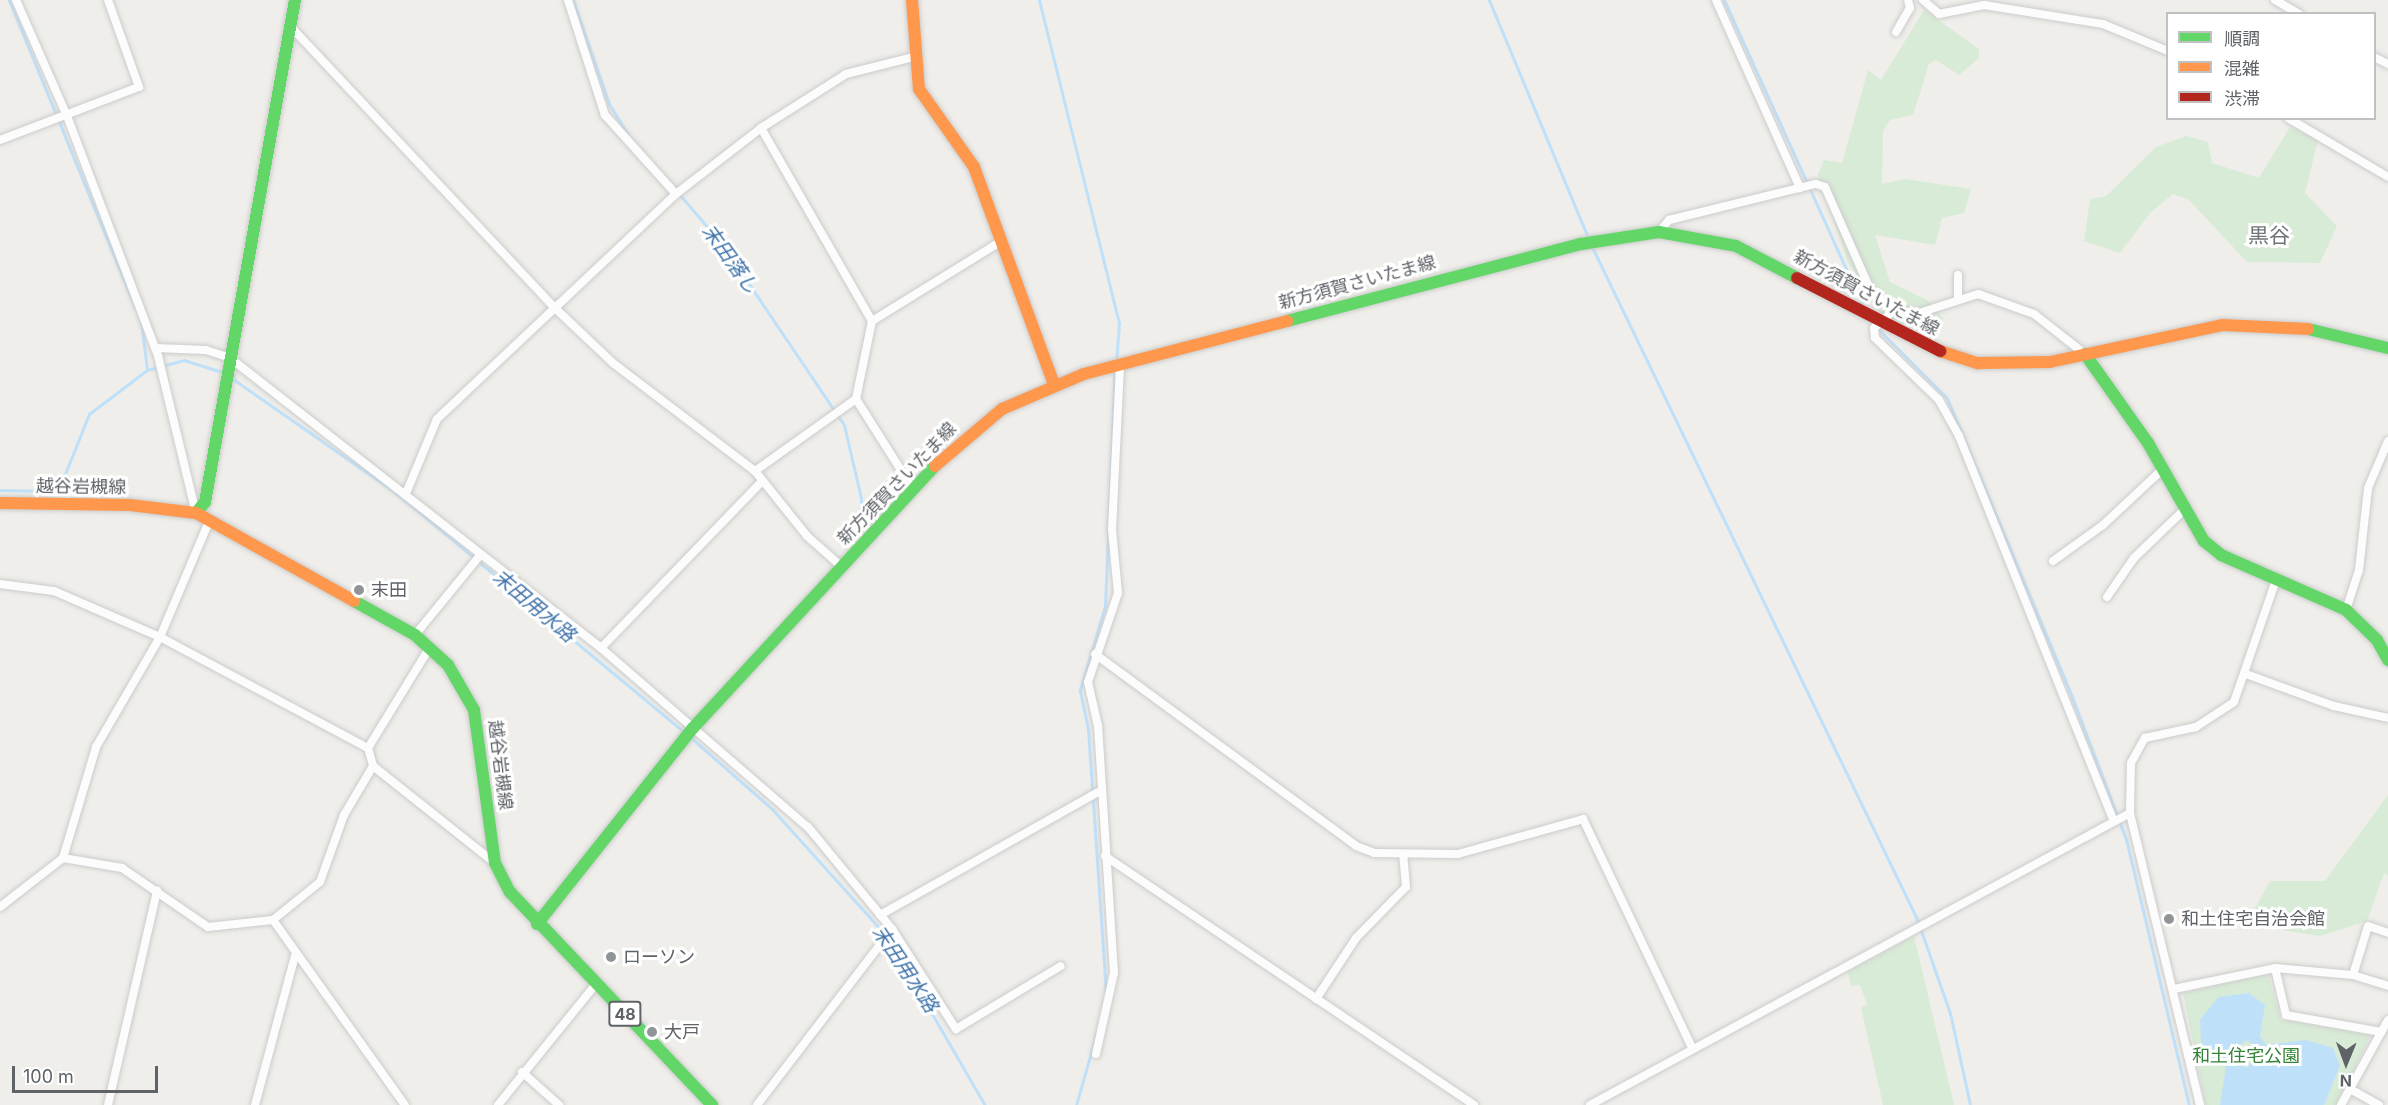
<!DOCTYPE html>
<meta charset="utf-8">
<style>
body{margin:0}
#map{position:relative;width:2388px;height:1105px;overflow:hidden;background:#efeeea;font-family:Inter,"Noto Sans JP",sans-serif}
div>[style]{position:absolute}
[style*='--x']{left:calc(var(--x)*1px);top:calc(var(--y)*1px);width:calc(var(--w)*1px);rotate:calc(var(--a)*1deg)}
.green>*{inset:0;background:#d8ebd6}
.water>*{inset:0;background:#bfe0f9}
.stream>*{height:3px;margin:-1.5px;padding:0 1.5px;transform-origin:1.5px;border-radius:1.5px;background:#bfe0f9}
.roads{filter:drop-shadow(0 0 2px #cbcccc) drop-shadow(0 0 2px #cbcccc)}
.street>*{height:8px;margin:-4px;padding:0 4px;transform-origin:4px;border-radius:4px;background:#fdfcfc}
.fast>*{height:12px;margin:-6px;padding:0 6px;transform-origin:6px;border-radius:6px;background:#63d668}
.slow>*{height:12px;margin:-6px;padding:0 6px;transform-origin:6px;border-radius:6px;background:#ff974d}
.jam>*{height:12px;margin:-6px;padding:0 6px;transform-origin:6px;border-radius:6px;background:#b3261e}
.dots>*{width:16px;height:16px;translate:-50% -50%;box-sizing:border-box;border:3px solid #fff;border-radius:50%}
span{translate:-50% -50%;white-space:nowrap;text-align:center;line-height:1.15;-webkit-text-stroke:6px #fff;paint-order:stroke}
.shield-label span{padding:2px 4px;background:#fff;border:2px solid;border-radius:4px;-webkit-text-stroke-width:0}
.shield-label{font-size:16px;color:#5f6368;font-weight:700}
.street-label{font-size:18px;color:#5f6368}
.poi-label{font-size:18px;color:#5f6368}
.left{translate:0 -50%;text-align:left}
.park-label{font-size:18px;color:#348238}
.water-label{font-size:20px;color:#4174aa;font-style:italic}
.quarter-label{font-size:21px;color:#70757a}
.legend{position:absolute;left:2166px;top:12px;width:210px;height:108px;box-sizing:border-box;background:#fff;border:2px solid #bfc1c3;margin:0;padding:8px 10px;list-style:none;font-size:18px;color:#5f6368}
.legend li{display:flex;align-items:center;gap:12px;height:30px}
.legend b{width:30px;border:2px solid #bfc1c3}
.north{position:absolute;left:2316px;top:1033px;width:60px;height:60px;-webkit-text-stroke:4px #fff;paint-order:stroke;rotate:181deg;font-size:16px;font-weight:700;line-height:24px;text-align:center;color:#5f6368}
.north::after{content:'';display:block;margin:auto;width:21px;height:27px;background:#5f6368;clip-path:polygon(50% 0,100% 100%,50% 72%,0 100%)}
.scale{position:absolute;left:12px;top:1066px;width:146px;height:27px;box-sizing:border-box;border:3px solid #5f6368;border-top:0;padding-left:8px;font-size:18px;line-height:21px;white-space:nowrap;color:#5f6368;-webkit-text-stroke:4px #fff;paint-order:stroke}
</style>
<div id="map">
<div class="green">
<i style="clip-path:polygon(1924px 10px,1979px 49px,1979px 58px,1959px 75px,1936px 60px,1929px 64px,1913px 115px,1890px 120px,1883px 131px,1882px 184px,1905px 179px,1971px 189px,1964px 213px,1942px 218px,1935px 245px,1875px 235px,1890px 282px,1927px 300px,1944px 319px,1930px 330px,1895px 324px,1881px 314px,1848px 262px,1818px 175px,1824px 160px,1842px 163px,1868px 70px,1881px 80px)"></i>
<i style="clip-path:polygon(2290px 127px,2318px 140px,2305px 193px,2337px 226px,2320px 263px,2247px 262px,2189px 200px,2173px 194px,2151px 212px,2120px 253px,2084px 241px,2090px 199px,2106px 196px,2156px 147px,2186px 136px,2208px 142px,2212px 163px,2259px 178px)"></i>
<i style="clip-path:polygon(2388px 795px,2388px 876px,2384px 873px,2367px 921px,2320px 936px,2287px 931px,2253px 912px,2270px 881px,2325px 881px)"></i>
<i style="clip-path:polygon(1914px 936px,1954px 1105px,1883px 1105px,1861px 1008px,1867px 1004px,1860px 985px,1851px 986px,1848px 972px)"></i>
<i style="clip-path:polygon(2268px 974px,2281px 1020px,2371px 1035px,2336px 1105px,2206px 1105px,2183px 993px)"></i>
</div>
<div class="water">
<i style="clip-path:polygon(evenodd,2249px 993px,2265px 1005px,2260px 1036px,2266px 1045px,2306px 1040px,2333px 1048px,2340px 1066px,2324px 1105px,2220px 1105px,2227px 1060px,2201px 1043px,2200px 1020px,2218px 997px,2249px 993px,2247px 1040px,2259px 1051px,2247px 1068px,2234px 1060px,2233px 1050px,2247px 1040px)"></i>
</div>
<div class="stream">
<i style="--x:9;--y:0;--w:332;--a:67.7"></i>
<i style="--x:573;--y:0;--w:110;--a:70.9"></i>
<i style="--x:609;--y:104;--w:36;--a:58"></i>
<i style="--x:1039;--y:0;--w:333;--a:76.1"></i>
<i style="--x:1119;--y:323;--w:40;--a:94.3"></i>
<i style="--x:1489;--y:0;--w:258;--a:67.4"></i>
<i style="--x:1724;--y:0;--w:338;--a:65.6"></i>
<i style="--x:679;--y:194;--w:66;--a:49.3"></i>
<i style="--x:722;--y:244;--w:218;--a:56"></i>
<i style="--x:844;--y:425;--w:75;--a:76.9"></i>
<i style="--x:861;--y:498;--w:32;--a:92"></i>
<i style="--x:1592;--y:247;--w:746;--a:64.19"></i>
<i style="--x:1917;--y:919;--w:100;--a:70.7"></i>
<i style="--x:1950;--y:1013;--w:94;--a:77.7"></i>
<i style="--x:141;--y:321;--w:49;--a:83"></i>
<i style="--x:1876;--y:327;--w:100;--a:45"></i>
<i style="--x:1947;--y:398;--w:324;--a:67.3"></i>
<i style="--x:2072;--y:697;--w:152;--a:69.2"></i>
<i style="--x:2126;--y:839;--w:273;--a:76.7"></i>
<i style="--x:230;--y:377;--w:203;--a:34.9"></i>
<i style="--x:396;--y:493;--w:376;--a:39.7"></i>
<i style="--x:0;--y:490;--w:49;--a:1.2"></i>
<i style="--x:49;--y:491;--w:23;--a:-47"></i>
<i style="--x:65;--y:474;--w:65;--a:-68.2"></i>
<i style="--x:89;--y:414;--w:73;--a:-37.2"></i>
<i style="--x:147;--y:370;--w:38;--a:-15"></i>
<i style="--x:184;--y:360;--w:43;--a:17.6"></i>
<i style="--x:690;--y:737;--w:109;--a:41.3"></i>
<i style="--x:772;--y:809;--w:173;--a:48"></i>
<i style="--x:888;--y:938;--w:193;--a:59.9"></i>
<i style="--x:1106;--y:993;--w:265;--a:-93.9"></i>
<i style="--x:1088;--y:729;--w:40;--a:-102"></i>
<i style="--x:1080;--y:690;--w:88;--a:-73.4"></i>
<i style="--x:1105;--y:606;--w:236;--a:-87.6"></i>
<i style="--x:1076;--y:1105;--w:76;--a:-74"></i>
</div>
<div class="roads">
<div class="street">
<i style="--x:16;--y:0;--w:127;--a:66.3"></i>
<i style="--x:67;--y:116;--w:257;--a:69.2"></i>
<i style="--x:158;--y:356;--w:162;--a:76.4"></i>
<i style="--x:568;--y:0;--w:121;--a:72.2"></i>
<i style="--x:605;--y:115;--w:106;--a:48.1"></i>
<i style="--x:1716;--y:0;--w:206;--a:65.9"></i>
<i style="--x:1923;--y:0;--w:21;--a:41"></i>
<i style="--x:1939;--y:14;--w:46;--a:-11.3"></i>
<i style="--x:1984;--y:5;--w:121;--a:9.1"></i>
<i style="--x:2103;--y:24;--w:70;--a:22.6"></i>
<i style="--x:2275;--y:0;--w:28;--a:30"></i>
<i style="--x:290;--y:26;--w:388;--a:46.8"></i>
<i style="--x:556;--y:309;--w:79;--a:43.5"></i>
<i style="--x:613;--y:363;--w:178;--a:37.3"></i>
<i style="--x:755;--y:471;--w:83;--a:51.3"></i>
<i style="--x:807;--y:536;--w:47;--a:41.5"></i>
<i style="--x:1896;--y:32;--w:28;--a:-60"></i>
<i style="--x:1910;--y:8;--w:8;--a:-104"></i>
<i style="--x:2374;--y:57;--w:16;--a:27"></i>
<i style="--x:2288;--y:118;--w:116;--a:30.5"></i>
<i style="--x:761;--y:128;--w:223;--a:60.1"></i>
<i style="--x:872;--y:321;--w:80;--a:101.6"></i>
<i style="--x:856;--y:399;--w:107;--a:57.7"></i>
<i style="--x:0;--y:140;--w:149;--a:-20.9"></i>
<i style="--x:139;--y:87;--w:92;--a:-109.6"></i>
<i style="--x:1659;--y:232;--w:16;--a:-50"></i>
<i style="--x:1669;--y:220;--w:151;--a:-13.8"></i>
<i style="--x:1816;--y:184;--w:9;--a:18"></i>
<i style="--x:1825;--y:187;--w:111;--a:66.2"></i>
<i style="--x:1870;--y:289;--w:32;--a:44"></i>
<i style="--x:1958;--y:275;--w:24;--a:90"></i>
<i style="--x:872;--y:321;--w:154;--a:-31.7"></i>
<i style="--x:155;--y:348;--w:51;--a:2.2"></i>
<i style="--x:206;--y:350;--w:25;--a:18"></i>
<i style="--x:230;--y:358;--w:471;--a:38"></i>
<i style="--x:601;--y:648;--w:274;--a:40.9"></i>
<i style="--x:808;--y:827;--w:132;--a:50.5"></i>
<i style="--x:892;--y:929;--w:119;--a:57.4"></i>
<i style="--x:956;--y:1029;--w:122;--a:-31"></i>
<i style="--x:2085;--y:354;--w:65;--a:-141.9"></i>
<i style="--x:2034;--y:314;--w:59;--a:-160.3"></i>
<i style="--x:1978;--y:294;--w:62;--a:162.1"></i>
<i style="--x:1919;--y:313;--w:26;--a:-176"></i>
<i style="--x:1893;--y:311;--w:25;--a:138"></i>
<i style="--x:1874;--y:328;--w:10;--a:84"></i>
<i style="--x:1875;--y:338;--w:89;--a:44.1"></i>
<i style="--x:1939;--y:400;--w:41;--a:60.9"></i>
<i style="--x:1959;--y:436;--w:414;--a:68.1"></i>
<i style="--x:755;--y:471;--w:124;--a:-35.5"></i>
<i style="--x:407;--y:491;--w:78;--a:-67.4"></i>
<i style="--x:437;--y:419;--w:328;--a:-43.3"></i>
<i style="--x:676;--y:194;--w:108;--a:-37.8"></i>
<i style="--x:761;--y:128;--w:101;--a:-32.4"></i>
<i style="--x:846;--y:74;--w:69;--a:-14.2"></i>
<i style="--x:2053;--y:561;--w:62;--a:-35.8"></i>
<i style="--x:2103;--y:525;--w:83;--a:-43.1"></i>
<i style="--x:0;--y:584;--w:54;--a:7.4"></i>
<i style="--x:54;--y:591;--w:116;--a:23.5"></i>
<i style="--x:160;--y:637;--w:236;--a:28.1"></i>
<i style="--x:368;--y:748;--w:19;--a:74"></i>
<i style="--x:373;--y:766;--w:156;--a:38.5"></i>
<i style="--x:2107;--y:597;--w:47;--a:-55.3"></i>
<i style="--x:2134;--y:558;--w:72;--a:-43.9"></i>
<i style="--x:2346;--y:610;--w:42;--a:-72"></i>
<i style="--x:2359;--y:570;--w:82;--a:-83.7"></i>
<i style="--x:2368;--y:488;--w:51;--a:-66.9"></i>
<i style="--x:415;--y:635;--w:104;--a:-50.8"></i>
<i style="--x:601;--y:648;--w:232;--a:-46"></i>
<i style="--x:1095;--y:654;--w:324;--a:36.3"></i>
<i style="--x:1356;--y:846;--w:19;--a:21"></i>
<i style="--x:1374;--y:853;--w:84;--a:0.7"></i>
<i style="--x:1458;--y:854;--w:130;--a:-15.6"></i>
<i style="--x:1583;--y:819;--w:254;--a:64.5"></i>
<i style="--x:2246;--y:674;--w:94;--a:20"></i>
<i style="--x:2334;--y:706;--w:55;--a:12.5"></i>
<i style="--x:368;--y:748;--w:119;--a:-58.5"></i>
<i style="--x:1105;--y:856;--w:445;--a:34"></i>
<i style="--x:63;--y:858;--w:60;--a:9.6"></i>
<i style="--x:122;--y:868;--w:104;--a:34.5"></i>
<i style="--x:208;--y:927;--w:65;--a:-6.1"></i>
<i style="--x:273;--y:920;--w:60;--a:-39"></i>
<i style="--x:320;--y:882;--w:71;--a:-70.3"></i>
<i style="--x:344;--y:815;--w:57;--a:-59.4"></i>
<i style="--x:0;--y:907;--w:80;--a:-37.9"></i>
<i style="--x:63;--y:858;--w:116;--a:-73.4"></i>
<i style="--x:96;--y:747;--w:127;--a:-59.8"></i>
<i style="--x:160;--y:637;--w:128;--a:-67"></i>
<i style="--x:880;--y:915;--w:250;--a:-29.4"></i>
<i style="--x:273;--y:920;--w:227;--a:54.5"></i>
<i style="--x:2275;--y:968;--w:48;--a:76.8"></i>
<i style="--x:2286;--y:1015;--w:97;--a:10.1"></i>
<i style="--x:2353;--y:975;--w:51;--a:-73"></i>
<i style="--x:2368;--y:926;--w:21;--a:19"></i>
<i style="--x:2174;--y:989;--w:103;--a:-11.7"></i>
<i style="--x:2275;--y:968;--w:78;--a:5.1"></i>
<i style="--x:2353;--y:975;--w:37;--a:17"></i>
<i style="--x:1316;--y:999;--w:73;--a:-56.7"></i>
<i style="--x:1356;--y:938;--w:71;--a:-45.6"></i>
<i style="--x:1406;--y:887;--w:33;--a:-95"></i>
<i style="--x:1096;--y:1054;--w:83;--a:-77.5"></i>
<i style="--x:1114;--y:973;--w:248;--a:-93.7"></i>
<i style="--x:1098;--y:726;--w:45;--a:-102.8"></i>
<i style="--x:1088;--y:682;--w:94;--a:-71.4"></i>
<i style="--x:1118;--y:593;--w:63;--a:-95.4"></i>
<i style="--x:1112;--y:530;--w:166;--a:-87.2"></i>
<i style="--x:522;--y:1072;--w:50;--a:41.7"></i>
<i style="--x:2350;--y:1089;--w:33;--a:29"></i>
<i style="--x:108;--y:1105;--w:220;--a:-77.1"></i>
<i style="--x:255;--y:1105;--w:154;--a:-75"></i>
<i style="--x:498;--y:1105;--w:156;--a:-51"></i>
<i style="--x:757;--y:1105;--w:222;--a:-52.5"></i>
<i style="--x:1590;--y:1105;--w:614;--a:-28.4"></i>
<i style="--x:2200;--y:1105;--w:300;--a:-103.5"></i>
<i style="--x:2130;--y:813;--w:50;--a:-88.9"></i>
<i style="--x:2131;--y:763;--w:29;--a:-61"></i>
<i style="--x:2145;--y:738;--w:52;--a:-12.2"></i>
<i style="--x:2196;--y:727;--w:45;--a:-33.3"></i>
<i style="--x:2234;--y:702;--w:129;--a:-71"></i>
<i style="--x:2341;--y:1105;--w:97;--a:-61.1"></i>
</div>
<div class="fast">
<i style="--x:1287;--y:321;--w:304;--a:-14.7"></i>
<i style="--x:1581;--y:244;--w:79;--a:-8.7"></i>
<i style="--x:1659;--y:232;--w:78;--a:10.3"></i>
<i style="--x:1736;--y:246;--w:69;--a:27.7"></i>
<i style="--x:2308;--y:329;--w:82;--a:13.4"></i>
<i style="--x:2085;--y:354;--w:109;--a:54.7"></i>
<i style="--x:2148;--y:443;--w:113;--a:60.3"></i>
<i style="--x:2204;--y:541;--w:22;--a:39"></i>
<i style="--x:2221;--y:555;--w:137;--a:23.7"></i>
<i style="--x:2346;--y:610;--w:43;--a:44.1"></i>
<i style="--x:2377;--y:640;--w:23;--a:61"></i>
<i style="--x:196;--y:513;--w:14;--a:-51"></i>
<i style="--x:205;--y:502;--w:510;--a:-79.84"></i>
<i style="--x:354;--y:601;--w:70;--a:29.1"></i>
<i style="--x:415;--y:635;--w:45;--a:42.3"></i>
<i style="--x:448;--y:665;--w:52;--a:60"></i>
<i style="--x:474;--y:710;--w:154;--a:82.2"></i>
<i style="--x:495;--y:863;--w:33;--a:63"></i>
<i style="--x:510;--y:892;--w:294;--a:46.5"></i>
<i style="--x:537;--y:924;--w:251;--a:-51.5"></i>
<i style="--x:693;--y:728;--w:357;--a:-47.3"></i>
</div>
<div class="slow">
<i style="--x:912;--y:0;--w:89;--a:85.5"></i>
<i style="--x:919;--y:89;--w:95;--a:54.8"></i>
<i style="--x:974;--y:167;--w:231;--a:69.8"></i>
<i style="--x:1940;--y:351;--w:40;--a:18"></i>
<i style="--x:1978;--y:363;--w:72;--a:-0.8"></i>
<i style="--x:2050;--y:362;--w:176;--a:-12.1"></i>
<i style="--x:2222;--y:325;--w:86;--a:2.7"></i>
<i style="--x:935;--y:466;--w:88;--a:-40.4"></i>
<i style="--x:1002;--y:409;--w:89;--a:-23.1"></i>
<i style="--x:1084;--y:374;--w:210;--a:-14.6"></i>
<i style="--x:0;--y:503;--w:130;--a:0.9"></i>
<i style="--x:130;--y:505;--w:66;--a:6.9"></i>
<i style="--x:196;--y:513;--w:181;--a:29.1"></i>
</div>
<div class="jam">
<i style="--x:1797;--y:278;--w:161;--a:27"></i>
</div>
</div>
<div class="dots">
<i style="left:359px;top:590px;background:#919496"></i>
<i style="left:2169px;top:919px;background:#919496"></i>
<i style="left:611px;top:957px;background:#919496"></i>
<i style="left:652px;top:1032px;background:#919496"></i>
</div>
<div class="shield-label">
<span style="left:625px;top:1014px">48</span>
</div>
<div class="street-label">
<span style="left:1357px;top:283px;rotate:-15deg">新方須賀さいたま線</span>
<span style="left:1866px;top:293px;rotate:28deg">新方須賀さいたま線</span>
<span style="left:897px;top:484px;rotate:-46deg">新方須賀さいたま線</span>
<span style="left:81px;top:487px;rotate:1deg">越谷岩槻線</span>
<span style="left:500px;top:765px;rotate:83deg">越谷岩槻線</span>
</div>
<div class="poi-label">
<span class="left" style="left:371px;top:590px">末田</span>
<span class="left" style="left:2181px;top:919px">和土住宅自治会館</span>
<span class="left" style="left:623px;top:957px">ローソン</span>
<span class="left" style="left:664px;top:1032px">大戸</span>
</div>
<div class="park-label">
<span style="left:2246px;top:1056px">和土住宅公園</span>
</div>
<div class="water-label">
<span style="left:730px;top:259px;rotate:54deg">末田落し</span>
<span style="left:534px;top:606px;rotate:40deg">末田用水路</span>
<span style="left:905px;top:969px;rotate:56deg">末田用水路</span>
</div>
<div class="quarter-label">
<span style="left:2269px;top:236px">黒谷</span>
</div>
<ul class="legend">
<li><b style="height:8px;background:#63d668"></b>順調</li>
<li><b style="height:8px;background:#ff974d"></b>混雑</li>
<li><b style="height:8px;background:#b3261e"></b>渋滞</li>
</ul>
<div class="north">N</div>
<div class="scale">100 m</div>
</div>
